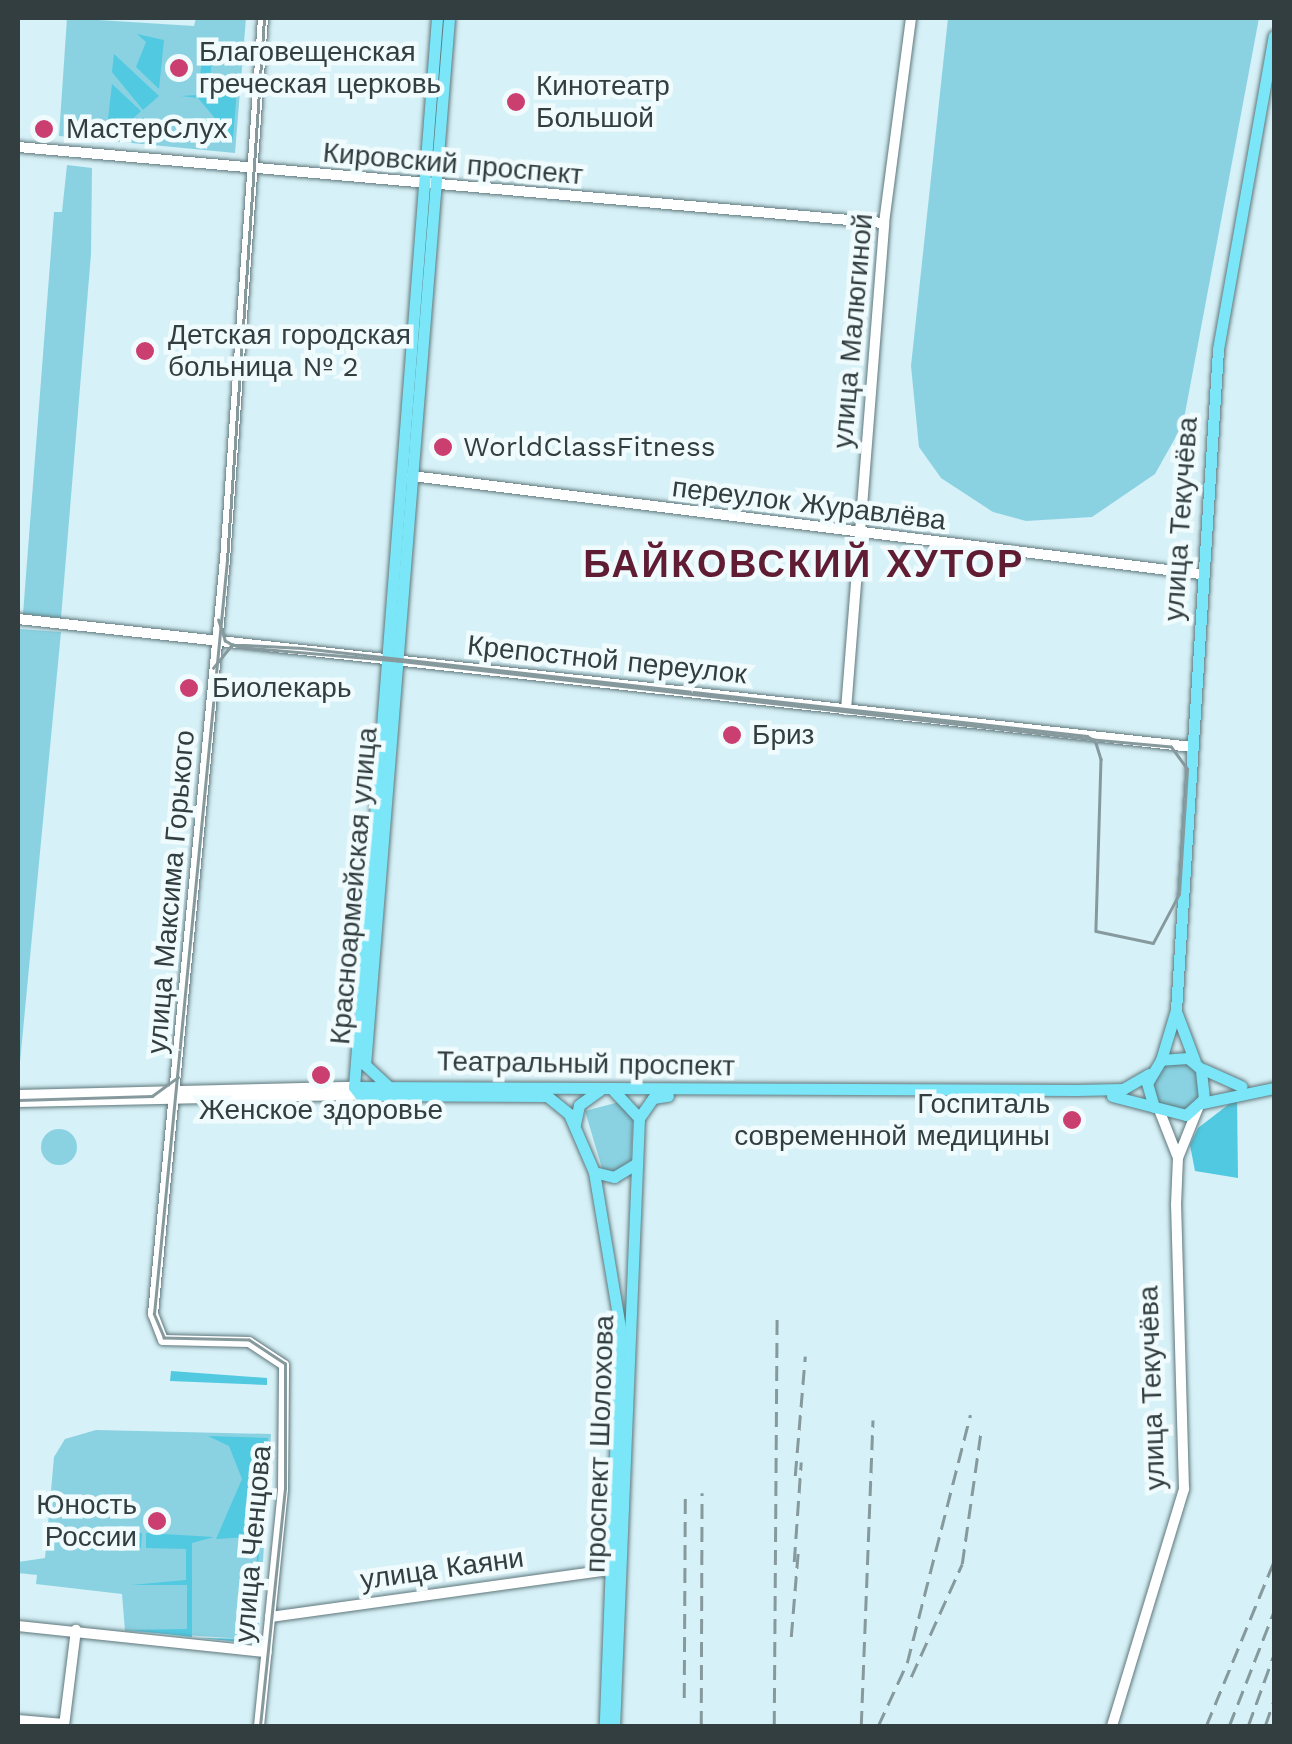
<!DOCTYPE html>
<meta charset="utf-8">
<style>
body{margin:0}
#map{position:relative;width:1292px;height:1744px;overflow:hidden;background:#d6f1f7;font-family:"Work Sans",sans-serif}
div>[style]{position:absolute}
[style*='--x']{left:calc(var(--x)*1px);top:calc(var(--y)*1px);width:calc(var(--w)*1px);rotate:calc(var(--a)*1deg)}
.green>*{inset:0;background:#8ad2e2}
.round{border-radius:50%}
.forest>*{inset:0;background:#51c9e0}
.roads{filter:drop-shadow(0 0 2px #5f777c) drop-shadow(0 0 2px #5f777c)}
.secondary>*{height:10px;margin:-5px;padding:0 5px;transform-origin:5px;border-radius:5px;background:#fff}
.primary>*{height:11px;margin:-5.5px;padding:0 5.5px;transform-origin:5.5px;border-radius:5.5px;background:#7ae6f8}
.tram>*{height:2.5px;margin:-1.25px;padding:0 1.25px;transform-origin:1.25px;border-radius:1.25px;background:#86999d}
.rail>*{height:2.5px;margin-top:-1.25px;transform-origin:0;background:repeating-linear-gradient(90deg,#86999d 0 15px,transparent 0 23px)}
.dots>*{width:28px;height:28px;translate:-50% -50%;box-sizing:border-box;border:5px solid #f0fbfd;border-radius:50%}
span{translate:-50% -50%;white-space:nowrap;text-align:center;line-height:1.15;-webkit-text-stroke:9px #f0fbfd;paint-order:stroke}
.poi-label{font-size:28px;color:#333e40}
.left{translate:0 -50%;text-align:left}
.right{translate:-100% -50%;text-align:right}
.street-label{font-size:28px;color:#333e40}
.district-label{font-size:38px;color:#5f1c33;font-weight:700;letter-spacing:2.5px}
.frame{position:absolute;inset:0;border:20px solid #333e40;pointer-events:none}
</style>
<div id="map">
<div class="green">
<i style="clip-path:polygon(67px 18px,194px 26px,196px 18px,246px 18px,235px 153px,59px 136px)"></i>
<i style="clip-path:polygon(948px 18px,1259px 18px,1183px 424px,1155px 474px,1092px 517px,1026px 521px,993px 512px,941px 478px,919px 447px,911px 366px)"></i>
<i style="clip-path:polygon(67px 165px,92px 168px,91px 254px,61px 618px,23px 614px,54px 212px,62px 212px)"></i>
<i style="clip-path:polygon(20px 629px,61px 632px,18px 1083px,18px 659px)"></i>
<i class="round" style="left:1153px;top:1062px;width:48px;height:48px"></i>
<i style="clip-path:polygon(619px 1102px,633px 1119px,631px 1160px,613px 1174px,602px 1168px,585px 1111px)"></i>
<i class="round" style="left:41px;top:1129px;width:36px;height:36px"></i>
<i style="clip-path:polygon(96px 1430px,271px 1434px,258px 1640px,125px 1631px,122px 1594px,36px 1584px,37px 1575px,18px 1573px,18px 1562px,45px 1558px,54px 1457px,65px 1439px)"></i>
</div>
<div class="forest">
<i style="clip-path:polygon(137px 34px,164px 40px,159px 89px,136px 67px,146px 42px)"></i>
<i style="clip-path:polygon(204px 40px,241px 44px,239px 64px,212px 60px,210px 78px,237px 89px,233px 140px,198px 98px,181px 96px,198px 95px)"></i>
<i style="clip-path:polygon(114px 54px,159px 96px,143px 110px,112px 72px)"></i>
<i style="clip-path:polygon(112px 84px,141px 111px,122px 129px,107px 128px)"></i>
<i style="clip-path:polygon(1237px 1098px,1238px 1178px,1195px 1171px,1190px 1145px,1198px 1128px)"></i>
<i style="clip-path:polygon(171px 1371px,267px 1378px,267px 1385px,170px 1381px)"></i>
<i style="clip-path:polygon(208px 1436px,268px 1438px,252px 1643px,200px 1638px,250px 1639px,257px 1557px,249px 1537px,216px 1539px,242px 1479px,229px 1446px)"></i>
<i style="clip-path:polygon(85px 1529px,142px 1533px,141px 1548px,90px 1550px)"></i>
<i style="clip-path:polygon(146px 1533px,214px 1537px,192px 1543px,192px 1637px,131px 1630px,187px 1629px,187px 1585px,131px 1585px,186px 1580px,186px 1549px,146px 1548px)"></i>
</div>
<div class="roads">
<div class="secondary">
<i style="--x:18;--y:147;--w:869;--a:5.02"></i>
<i style="--x:412;--y:476;--w:794;--a:7.09"></i>
<i style="--x:18;--y:619;--w:1181;--a:6.22"></i>
<i style="--x:846;--y:710;--w:488;--a:-85.5"></i>
<i style="--x:884;--y:223;--w:207;--a:-82.5"></i>
<i style="--x:18;--y:1095;--w:336;--a:-1.4"></i>
<i style="--x:18;--y:1102;--w:342;--a:-1.2"></i>
<i style="--x:1160;--y:1112;--w:49;--a:68.6"></i>
<i style="--x:270;--y:1617;--w:348;--a:-7.9"></i>
<i style="--x:18;--y:1626;--w:250;--a:6"></i>
<i style="--x:18;--y:1720;--w:46;--a:5"></i>
<i style="--x:64;--y:1726;--w:97;--a:-82.9"></i>
<i style="--x:259;--y:1726;--w:238;--a:-84.2"></i>
<i style="--x:283;--y:1489;--w:124;--a:-89.5"></i>
<i style="--x:284;--y:1365;--w:42;--a:-146.7"></i>
<i style="--x:249;--y:1342;--w:86;--a:-178.7"></i>
<i style="--x:163;--y:1340;--w:28;--a:-111"></i>
<i style="--x:153;--y:1314;--w:757;--a:-84.55"></i>
<i style="--x:225;--y:560;--w:543;--a:-85.99"></i>
<i style="--x:1112;--y:1726;--w:248;--a:-73.1"></i>
<i style="--x:1184;--y:1489;--w:284;--a:-91.6"></i>
<i style="--x:1176;--y:1205;--w:47;--a:-87.6"></i>
<i style="--x:1178;--y:1158;--w:54;--a:-68.2"></i>
</div>
<div class="primary">
<i style="--x:437;--y:18;--w:1072;--a:94.44"></i>
<i style="--x:354;--y:1087;--w:10;--a:53"></i>
<i style="--x:360;--y:1095;--w:187;--a:0.3"></i>
<i style="--x:547;--y:1096;--w:28;--a:39"></i>
<i style="--x:569;--y:1114;--w:63;--a:66.7"></i>
<i style="--x:594;--y:1172;--w:158;--a:80.5"></i>
<i style="--x:620;--y:1328;--w:398;--a:92.2"></i>
<i style="--x:1177;--y:1014;--w:51;--a:69.4"></i>
<i style="--x:1161;--y:1060;--w:52;--a:-73.3"></i>
<i style="--x:1176;--y:1010;--w:662;--a:-86.36"></i>
<i style="--x:1218;--y:349;--w:318;--a:-79.9"></i>
<i style="--x:1203;--y:1069;--w:42;--a:24.1"></i>
<i style="--x:354;--y:1087;--w:723;--a:0.24"></i>
<i style="--x:1077;--y:1090;--w:46;--a:-1.2"></i>
<i style="--x:1123;--y:1089;--w:30;--a:-30"></i>
<i style="--x:389;--y:1087;--w:33;--a:-137"></i>
<i style="--x:365;--y:1065;--w:1050;--a:-85.41"></i>
<i style="--x:613;--y:1090;--w:38;--a:47"></i>
<i style="--x:639;--y:1118;--w:609;--a:92.35"></i>
<i style="--x:1112;--y:1096;--w:76;--a:14.4"></i>
<i style="--x:1186;--y:1115;--w:24;--a:-42"></i>
<i style="--x:1204;--y:1099;--w:30;--a:-96"></i>
<i style="--x:1201;--y:1069;--w:17;--a:-140"></i>
<i style="--x:1188;--y:1058;--w:27;--a:176"></i>
<i style="--x:1161;--y:1060;--w:27;--a:121"></i>
<i style="--x:1147;--y:1083;--w:25;--a:74"></i>
<i style="--x:1202;--y:1103;--w:74;--a:-11.8"></i>
<i style="--x:639;--y:1118;--w:24;--a:-55"></i>
<i style="--x:653;--y:1098;--w:15;--a:-8"></i>
<i style="--x:575;--y:1124;--w:19;--a:-78"></i>
<i style="--x:579;--y:1105;--w:26;--a:-36"></i>
<i style="--x:594;--y:1172;--w:21;--a:14"></i>
<i style="--x:614;--y:1177;--w:27;--a:-31"></i>
</div>
</div>
<div class="tram">
<i style="--x:213;--y:668;--w:28;--a:-51"></i>
<i style="--x:231;--y:646;--w:2;--a:-27"></i>
<i style="--x:233;--y:645;--w:12;--a:0"></i>
<i style="--x:245;--y:645;--w:57;--a:3"></i>
<i style="--x:302;--y:648;--w:790;--a:6.4"></i>
<i style="--x:1087;--y:736;--w:8;--a:30"></i>
<i style="--x:1094;--y:740;--w:4;--a:56"></i>
<i style="--x:1096;--y:743;--w:17;--a:73"></i>
<i style="--x:1101;--y:759;--w:172;--a:91.7"></i>
<i style="--x:1096;--y:931;--w:58;--a:11.9"></i>
<i style="--x:1153;--y:943;--w:55;--a:-62"></i>
<i style="--x:1179;--y:894;--w:125;--a:-86.3"></i>
<i style="--x:1187;--y:769;--w:27;--a:-126"></i>
<i style="--x:1171;--y:747;--w:77;--a:-174.8"></i>
<i style="--x:1094;--y:740;--w:7;--a:-172"></i>
<i style="--x:1087;--y:739;--w:10;--a:-174"></i>
<i style="--x:1077;--y:738;--w:684;--a:-173.54"></i>
<i style="--x:397;--y:661;--w:152;--a:-175.1"></i>
<i style="--x:246;--y:648;--w:10;--a:-169"></i>
<i style="--x:236;--y:646;--w:3;--a:-162"></i>
<i style="--x:233;--y:645;--w:1;--a:180"></i>
<i style="--x:232;--y:645;--w:8;--a:-150"></i>
<i style="--x:225;--y:641;--w:22;--a:-108"></i>
<i style="--x:18;--y:1100;--w:134;--a:-1.7"></i>
<i style="--x:152;--y:1096;--w:32;--a:-36"></i>
<i style="--x:260;--y:1726;--w:238;--a:-84"></i>
<i style="--x:285;--y:1489;--w:125;--a:-90"></i>
<i style="--x:285;--y:1364;--w:43;--a:-146.3"></i>
<i style="--x:249;--y:1340;--w:85;--a:-178.7"></i>
<i style="--x:164;--y:1338;--w:26;--a:-113"></i>
<i style="--x:154;--y:1314;--w:758;--a:-84.47"></i>
<i style="--x:227;--y:560;--w:543;--a:-86.09"></i>
</div>
<div class="rail">
<i style="--x:795;--y:1476;--w:120;--a:-85.2"></i>
<i style="--x:794;--y:1562;--w:100;--a:-86"></i>
<i style="--x:791;--y:1637;--w:86;--a:-85.3"></i>
<i style="--x:911;--y:1677;--w:124;--a:-65.7"></i>
<i style="--x:962;--y:1564;--w:135;--a:-81.9"></i>
<i style="--x:684;--y:1698;--w:205;--a:-89.7"></i>
<i style="--x:701;--y:1726;--w:233;--a:-89.8"></i>
<i style="--x:774;--y:1726;--w:410;--a:-89.6"></i>
<i style="--x:861;--y:1726;--w:306;--a:-87.8"></i>
<i style="--x:878;--y:1726;--w:69;--a:-65.3"></i>
<i style="--x:907;--y:1663;--w:256;--a:-75.7"></i>
<i style="--x:1206;--y:1726;--w:178;--a:-67.6"></i>
<i style="--x:1229;--y:1726;--w:123;--a:-68.6"></i>
<i style="--x:1248;--y:1726;--w:77;--a:-70.1"></i>
<i style="--x:1265;--y:1726;--w:28;--a:-71"></i>
</div>
<div class="dots">
<i style="left:179px;top:68px;background:#ca3e70"></i>
<i style="left:516px;top:102px;background:#ca3e70"></i>
<i style="left:44px;top:129px;background:#ca3e70"></i>
<i style="left:145px;top:351px;background:#ca3e70"></i>
<i style="left:443px;top:447px;background:#ca3e70"></i>
<i style="left:189px;top:688px;background:#ca3e70"></i>
<i style="left:732px;top:735px;background:#ca3e70"></i>
<i style="left:321px;top:1075px;background:#ca3e70"></i>
<i style="left:1072px;top:1120px;background:#ca3e70"></i>
<i style="left:157px;top:1521px;background:#ca3e70"></i>
</div>
<div class="poi-label">
<span class="left" style="left:199px;top:68px">Благовещенская<br>греческая церковь</span>
<span class="left" style="left:536px;top:102px">Кинотеатр<br>Большой</span>
<span class="left" style="left:66px;top:129px">МастерСлух</span>
<span class="left" style="left:168px;top:351px">Детская городская<br>больница № 2</span>
<span class="left" style="left:463px;top:447px">WorldClassFitness</span>
<span class="left" style="left:212px;top:688px">Биолекарь</span>
<span class="left" style="left:752px;top:735px">Бриз</span>
<span class="right" style="left:1050px;top:1120px">Госпиталь<br>современной медицины</span>
<span style="left:321px;top:1110px">Женское здоровье</span>
<span class="right" style="left:137px;top:1521px">Юность<br>России</span>
</div>
<div class="street-label">
<span style="left:453px;top:164px;rotate:5deg">Кировский проспект</span>
<span style="left:853px;top:331px;rotate:-85deg">улица Малюгиной</span>
<span style="left:809px;top:504px;rotate:7deg">переулок Журавлёва</span>
<span style="left:1181px;top:519px;rotate:-86deg">улица Текучёва</span>
<span style="left:607px;top:660px;rotate:6deg">Крепостной переулок</span>
<span style="left:354px;top:886px;rotate:-85deg">Красноармейская улица</span>
<span style="left:171px;top:892px;rotate:-85deg">улица Максима Горького</span>
<span style="left:586px;top:1064px;rotate:1deg">Театральный проспект</span>
<span style="left:1152px;top:1388px;rotate:-92deg">улица Текучёва</span>
<span style="left:600px;top:1444px;rotate:-88deg">проспект Шолохова</span>
<span style="left:253px;top:1544px;rotate:-85deg">улица Ченцова</span>
<span style="left:442px;top:1569px;rotate:-8deg">улица Каяни</span>
</div>
<div class="district-label">
<span style="left:804px;top:565px">БАЙКОВСКИЙ ХУТОР</span>
</div>
<div class="frame"></div>
</div>
